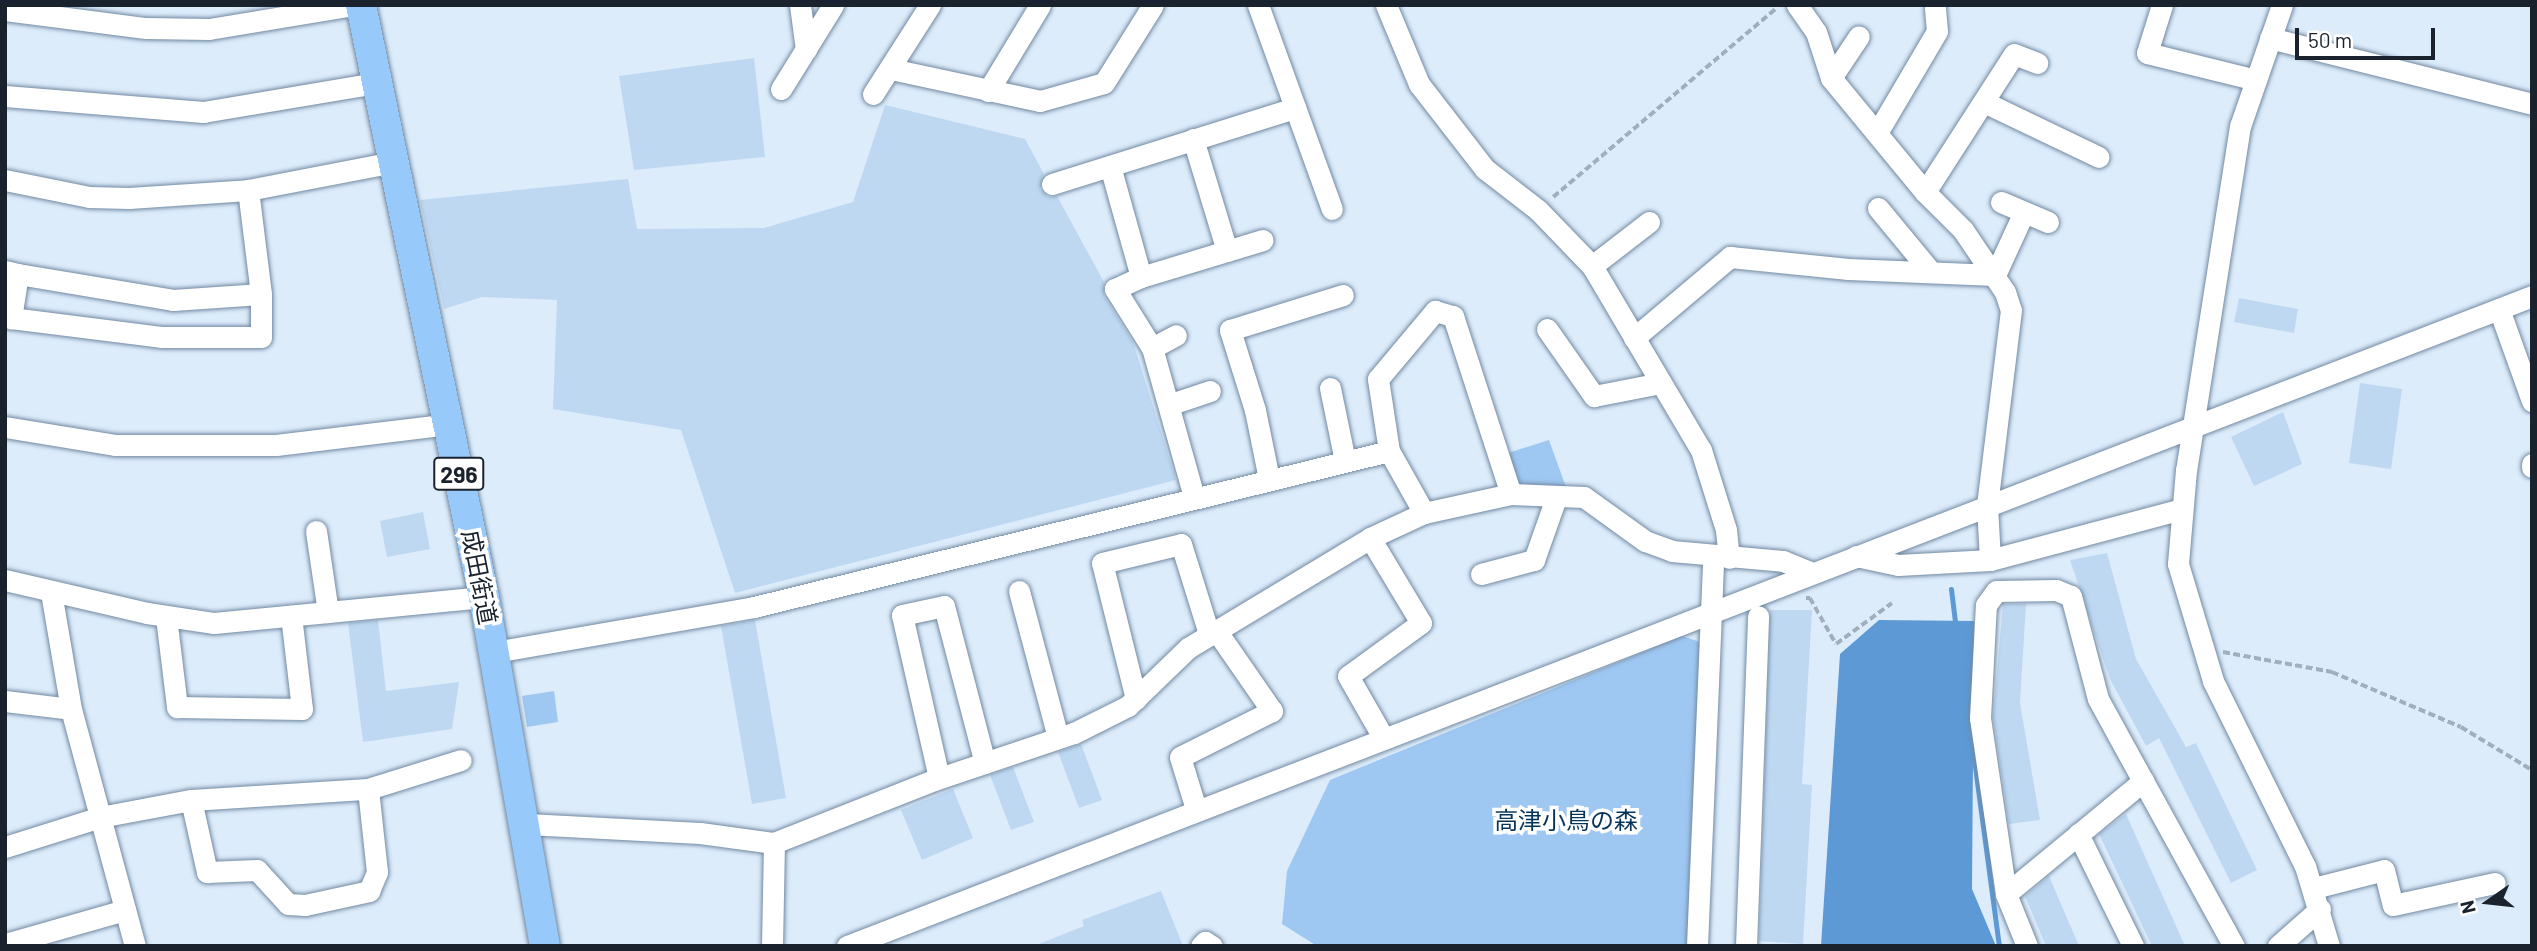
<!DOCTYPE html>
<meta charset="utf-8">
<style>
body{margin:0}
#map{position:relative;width:2537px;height:951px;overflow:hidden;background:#dcecfb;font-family:Barlow,"Noto Sans JP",sans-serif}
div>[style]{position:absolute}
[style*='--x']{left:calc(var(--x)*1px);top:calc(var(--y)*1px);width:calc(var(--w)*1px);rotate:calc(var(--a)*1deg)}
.green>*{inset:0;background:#9ec7f2}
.water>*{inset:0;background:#5c99d5}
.stream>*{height:5px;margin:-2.5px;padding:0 2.5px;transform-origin:2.5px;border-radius:2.5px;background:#5c99d5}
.building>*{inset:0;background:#bed8f2}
.path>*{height:3.5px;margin-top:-1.75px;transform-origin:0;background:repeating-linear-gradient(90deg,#a1afbd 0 7px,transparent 0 10.5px)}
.roads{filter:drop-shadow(0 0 2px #7289a1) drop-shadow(0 0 2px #7289a1)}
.minor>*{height:21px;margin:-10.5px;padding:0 10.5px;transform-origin:10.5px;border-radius:10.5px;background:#fff}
.highway>*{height:30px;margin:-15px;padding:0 15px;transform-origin:15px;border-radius:15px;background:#97c9fb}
span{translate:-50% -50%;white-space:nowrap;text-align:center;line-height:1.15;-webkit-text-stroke:7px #fff;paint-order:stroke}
.shield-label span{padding:2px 5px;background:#fff;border:2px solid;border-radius:5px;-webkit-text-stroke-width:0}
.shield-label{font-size:23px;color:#1a232d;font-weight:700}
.street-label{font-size:24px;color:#1a232d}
.park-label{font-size:24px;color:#05345b}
.frame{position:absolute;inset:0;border:7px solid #1a232d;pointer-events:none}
.north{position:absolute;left:2453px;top:867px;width:70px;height:70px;-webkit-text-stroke:5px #fff;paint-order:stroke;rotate:256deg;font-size:19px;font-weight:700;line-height:28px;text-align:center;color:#1a232d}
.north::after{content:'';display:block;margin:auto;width:24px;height:32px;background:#1a232d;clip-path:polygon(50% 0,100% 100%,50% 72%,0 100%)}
.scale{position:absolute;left:2295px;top:28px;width:140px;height:32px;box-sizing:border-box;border:4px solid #1a232d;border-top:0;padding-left:9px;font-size:21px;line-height:24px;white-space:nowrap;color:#1a232d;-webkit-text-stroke:5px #fff;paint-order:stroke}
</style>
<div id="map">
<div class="green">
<i style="clip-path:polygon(1549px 440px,1567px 490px,1514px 491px,1502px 455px)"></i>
<i style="clip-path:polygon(1682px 636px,1700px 642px,1687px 946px,1317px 946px,1282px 924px,1287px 871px,1330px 780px)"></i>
<i style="clip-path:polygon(554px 691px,558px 722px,527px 727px,522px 696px)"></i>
</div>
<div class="water">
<i style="clip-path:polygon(1879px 620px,1974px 621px,1972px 889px,1996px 946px,1821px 946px,1840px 654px)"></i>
</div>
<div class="stream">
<i style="--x:1951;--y:589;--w:38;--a:83"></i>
<i style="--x:1972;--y:744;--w:204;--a:82.4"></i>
</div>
<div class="building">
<i style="clip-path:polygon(754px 58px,765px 157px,634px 170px,619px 76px)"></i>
<i style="clip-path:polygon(885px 105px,1025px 139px,1044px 174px,1040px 189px,1048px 197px,1057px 196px,1104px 282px,1104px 296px,1133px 342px,1176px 480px,735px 593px,681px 430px,553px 409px,557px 300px,482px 297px,444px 309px,420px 200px,628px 179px,637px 229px,764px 228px,853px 202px)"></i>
<i style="clip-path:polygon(2239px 298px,2298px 309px,2294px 333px,2234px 322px)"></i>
<i style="clip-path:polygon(2360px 383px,2402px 389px,2391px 469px,2349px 463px)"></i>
<i style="clip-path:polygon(2283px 412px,2302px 464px,2254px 486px,2231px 437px)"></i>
<i style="clip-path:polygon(423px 512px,430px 549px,387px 557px,380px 521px)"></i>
<i style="clip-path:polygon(2107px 553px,2136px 659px,2186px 747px,2196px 743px,2257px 870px,2231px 883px,2159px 738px,2146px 746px,2110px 679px,2070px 560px)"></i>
<i style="clip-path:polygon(2003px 604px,2026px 604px,2020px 703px,2040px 820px,2009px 824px,1993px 717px)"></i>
<i style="clip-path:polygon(1770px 610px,1812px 610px,1802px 784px,1812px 785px,1803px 944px,1759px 941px)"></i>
<i style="clip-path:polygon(378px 620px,386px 691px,459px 682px,452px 729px,363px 742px,348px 623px)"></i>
<i style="clip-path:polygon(755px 620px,786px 798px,752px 804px,721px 626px)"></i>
<i style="clip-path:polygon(1081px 744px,1102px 800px,1079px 808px,1058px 752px)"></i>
<i style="clip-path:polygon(1013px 767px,1034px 822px,1011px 830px,990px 775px)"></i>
<i style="clip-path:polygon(953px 789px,973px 838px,922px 860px,901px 810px)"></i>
<i style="clip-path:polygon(2126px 814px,2185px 946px,2152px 946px,2099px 834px)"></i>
<i style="clip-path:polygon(2049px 876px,2079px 946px,2046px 946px,2025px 896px)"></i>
<i style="clip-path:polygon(1161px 891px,1183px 946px,1034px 946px,1084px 926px,1082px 920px)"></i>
</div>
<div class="path">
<i style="--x:1553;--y:197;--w:293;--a:-40.2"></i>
<i style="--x:1806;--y:598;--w:4;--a:0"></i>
<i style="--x:1810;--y:598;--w:53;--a:60.5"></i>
<i style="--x:1836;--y:644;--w:69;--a:-36.2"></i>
<i style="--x:2223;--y:652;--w:111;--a:10.4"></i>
<i style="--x:2332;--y:672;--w:140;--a:23.1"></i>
<i style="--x:2461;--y:727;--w:83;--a:31.2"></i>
</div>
<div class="roads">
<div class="minor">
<i style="--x:800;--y:5;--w:45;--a:82.4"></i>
<i style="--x:1258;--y:5;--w:217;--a:70.1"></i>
<i style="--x:1386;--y:5;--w:86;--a:67.3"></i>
<i style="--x:1419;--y:84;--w:108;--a:52.2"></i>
<i style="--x:1485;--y:169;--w:67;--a:37.7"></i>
<i style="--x:1538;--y:210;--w:78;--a:46"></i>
<i style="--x:1592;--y:266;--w:214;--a:59.4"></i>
<i style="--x:1701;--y:450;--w:84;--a:72.6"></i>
<i style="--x:1726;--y:530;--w:28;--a:84"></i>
<i style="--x:1797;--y:5;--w:33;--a:55"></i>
<i style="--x:1816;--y:32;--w:48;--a:71.9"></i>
<i style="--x:1831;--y:78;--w:148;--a:50.5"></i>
<i style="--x:1925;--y:192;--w:54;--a:45"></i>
<i style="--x:1963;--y:230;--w:75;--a:55.9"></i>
<i style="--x:2005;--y:292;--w:19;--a:72"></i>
<i style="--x:2011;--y:310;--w:197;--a:97"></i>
<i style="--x:1987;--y:506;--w:54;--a:86.8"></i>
<i style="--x:2162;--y:5;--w:50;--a:107.4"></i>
<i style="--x:2147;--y:53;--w:112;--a:13.9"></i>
<i style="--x:2282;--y:5;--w:128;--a:109.1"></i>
<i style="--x:2240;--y:126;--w:348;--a:98.9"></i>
<i style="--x:2186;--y:470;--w:94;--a:94.9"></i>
<i style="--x:2178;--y:564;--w:122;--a:73.3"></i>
<i style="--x:2213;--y:681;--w:207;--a:63.6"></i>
<i style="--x:2305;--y:866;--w:84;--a:73.3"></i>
<i style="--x:5;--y:10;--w:142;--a:7.3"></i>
<i style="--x:146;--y:28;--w:63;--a:0.9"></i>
<i style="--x:209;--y:29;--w:147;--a:-9.4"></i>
<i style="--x:2270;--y:38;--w:270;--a:14.1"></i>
<i style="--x:891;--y:69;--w:152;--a:12.1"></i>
<i style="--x:1040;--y:101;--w:66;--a:-15.7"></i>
<i style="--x:1104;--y:83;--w:92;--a:-57.9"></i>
<i style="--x:1831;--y:78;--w:50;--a:-56.3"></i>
<i style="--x:781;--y:89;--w:99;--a:-58.2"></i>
<i style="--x:988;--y:91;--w:100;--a:-58.8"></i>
<i style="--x:873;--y:94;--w:106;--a:-57.4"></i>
<i style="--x:5;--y:96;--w:199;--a:4.6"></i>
<i style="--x:203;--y:112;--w:176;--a:-9.5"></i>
<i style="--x:1984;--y:102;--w:127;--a:25.6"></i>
<i style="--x:1877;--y:133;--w:118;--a:-59.5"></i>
<i style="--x:1937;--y:31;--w:24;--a:-95"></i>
<i style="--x:1193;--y:139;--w:117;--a:73.1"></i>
<i style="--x:1110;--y:166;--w:115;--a:74.4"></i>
<i style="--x:5;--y:180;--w:86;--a:11.4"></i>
<i style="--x:89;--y:197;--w:40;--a:1.4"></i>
<i style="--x:129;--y:198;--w:119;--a:-3.8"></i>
<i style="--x:248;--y:190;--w:149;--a:-10.9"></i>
<i style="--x:1052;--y:184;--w:255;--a:-17.4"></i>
<i style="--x:1925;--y:192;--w:164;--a:-57.2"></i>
<i style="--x:2014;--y:54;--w:25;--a:21"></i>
<i style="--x:2001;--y:202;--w:51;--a:23.1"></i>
<i style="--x:1878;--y:208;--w:83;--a:50.4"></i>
<i style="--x:1592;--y:266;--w:72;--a:-37.7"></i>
<i style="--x:5;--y:271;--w:13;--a:13"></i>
<i style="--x:18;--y:274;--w:45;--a:99"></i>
<i style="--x:11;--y:318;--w:151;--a:7.2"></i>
<i style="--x:161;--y:337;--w:100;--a:0"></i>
<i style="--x:261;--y:337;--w:43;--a:-90"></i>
<i style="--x:261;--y:294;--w:105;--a:-97.1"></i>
<i style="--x:18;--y:274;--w:157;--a:9.5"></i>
<i style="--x:173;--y:300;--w:88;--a:-3.9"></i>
<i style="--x:2499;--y:309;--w:98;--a:70.3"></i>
<i style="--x:1547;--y:329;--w:82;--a:55"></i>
<i style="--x:1594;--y:396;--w:68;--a:-11"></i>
<i style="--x:1634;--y:338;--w:126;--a:-40.2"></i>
<i style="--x:1730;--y:257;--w:119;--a:5.8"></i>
<i style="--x:1848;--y:269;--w:147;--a:2.3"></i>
<i style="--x:1995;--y:275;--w:69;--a:-65.3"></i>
<i style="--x:1152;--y:348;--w:27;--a:-28"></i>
<i style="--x:1330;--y:388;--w:75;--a:78.4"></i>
<i style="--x:1171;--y:404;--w:41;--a:-18.4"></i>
<i style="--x:5;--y:427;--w:111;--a:9.3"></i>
<i style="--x:115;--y:445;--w:161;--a:0"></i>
<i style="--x:276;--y:445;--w:174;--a:-6.9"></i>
<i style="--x:2532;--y:464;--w:3;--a:90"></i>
<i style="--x:1269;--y:479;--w:70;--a:-101.5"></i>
<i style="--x:1255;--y:410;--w:84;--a:-107.4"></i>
<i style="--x:1230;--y:330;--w:118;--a:-17.2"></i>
<i style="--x:1194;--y:497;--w:155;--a:-105.7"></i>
<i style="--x:1152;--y:348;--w:70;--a:-122.1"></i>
<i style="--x:1115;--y:289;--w:29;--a:-25"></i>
<i style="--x:1141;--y:277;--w:127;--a:-16.9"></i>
<i style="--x:1424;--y:513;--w:71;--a:-119.4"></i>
<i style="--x:1389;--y:451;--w:73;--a:-98.7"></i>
<i style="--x:1378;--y:379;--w:89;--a:-50"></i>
<i style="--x:1435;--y:311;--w:19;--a:16"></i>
<i style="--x:1453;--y:316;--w:187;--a:72"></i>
<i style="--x:316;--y:531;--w:82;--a:81.6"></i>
<i style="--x:1370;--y:538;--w:99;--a:59"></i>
<i style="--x:1421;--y:623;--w:90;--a:144"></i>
<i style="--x:1348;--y:676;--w:70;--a:60.2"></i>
<i style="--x:1856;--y:556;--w:43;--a:12.1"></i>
<i style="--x:1898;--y:565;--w:92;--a:-3.1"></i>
<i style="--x:1990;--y:560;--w:199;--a:-14.9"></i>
<i style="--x:1481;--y:574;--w:55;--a:-14.8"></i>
<i style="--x:1534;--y:560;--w:66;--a:-70.5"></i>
<i style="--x:5;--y:580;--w:146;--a:13.1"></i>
<i style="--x:147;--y:613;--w:68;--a:8.5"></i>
<i style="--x:214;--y:623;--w:271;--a:-5.5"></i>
<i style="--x:1019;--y:591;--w:152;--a:75.1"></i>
<i style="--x:51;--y:592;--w:119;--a:80.3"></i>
<i style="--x:71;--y:709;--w:245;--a:74.9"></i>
<i style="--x:166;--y:617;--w:91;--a:83"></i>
<i style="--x:177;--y:707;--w:125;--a:0.9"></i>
<i style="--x:302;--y:709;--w:94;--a:-96.7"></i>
<i style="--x:494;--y:652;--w:264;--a:-9.8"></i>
<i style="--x:754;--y:607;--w:654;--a:-13.8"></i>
<i style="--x:1136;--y:699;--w:140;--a:-104"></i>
<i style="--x:1102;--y:563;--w:81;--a:-13.5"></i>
<i style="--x:1181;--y:544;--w:94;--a:72.7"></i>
<i style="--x:5;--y:701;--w:66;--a:6.9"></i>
<i style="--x:939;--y:778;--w:167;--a:-102.8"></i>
<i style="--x:902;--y:615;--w:43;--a:-12.1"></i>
<i style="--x:944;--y:606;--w:162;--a:75.4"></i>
<i style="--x:191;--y:800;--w:74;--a:77.5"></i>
<i style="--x:207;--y:872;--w:50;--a:-2.3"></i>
<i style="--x:257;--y:870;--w:46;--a:47.6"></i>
<i style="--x:288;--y:904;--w:17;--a:3"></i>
<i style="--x:305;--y:905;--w:66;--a:-12.3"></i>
<i style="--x:369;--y:891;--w:21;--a:-67"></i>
<i style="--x:377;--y:872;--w:83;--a:-96.2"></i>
<i style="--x:1196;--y:809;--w:54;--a:-107.1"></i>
<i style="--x:1180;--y:757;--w:103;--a:-26.6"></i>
<i style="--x:1272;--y:711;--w:98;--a:-124.7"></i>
<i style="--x:527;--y:824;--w:173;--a:3"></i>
<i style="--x:700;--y:833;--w:75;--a:7.7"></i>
<i style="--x:774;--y:843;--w:172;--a:-21.5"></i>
<i style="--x:934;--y:780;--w:148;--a:-18.6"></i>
<i style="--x:1074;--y:733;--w:60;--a:-26.6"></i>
<i style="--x:1128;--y:706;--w:83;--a:-44"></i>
<i style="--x:1188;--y:648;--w:213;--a:-31.1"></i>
<i style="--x:1370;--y:538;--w:60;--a:-24.8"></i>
<i style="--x:1424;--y:513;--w:89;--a:-12.3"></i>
<i style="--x:1511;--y:494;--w:73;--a:2.4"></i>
<i style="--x:1584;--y:497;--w:75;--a:35.8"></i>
<i style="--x:1645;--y:541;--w:29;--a:20"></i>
<i style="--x:1672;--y:551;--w:111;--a:5.1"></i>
<i style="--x:1783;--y:561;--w:31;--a:22"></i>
<i style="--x:2078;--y:834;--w:125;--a:63.8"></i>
<i style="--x:5;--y:847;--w:100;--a:-17.5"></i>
<i style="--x:100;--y:817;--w:93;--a:-10.6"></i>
<i style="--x:191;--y:800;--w:177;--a:-3.6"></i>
<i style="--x:368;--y:789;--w:97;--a:-17.3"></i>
<i style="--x:2314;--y:888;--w:72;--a:-14.4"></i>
<i style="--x:2384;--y:870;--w:36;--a:76"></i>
<i style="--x:2393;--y:905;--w:104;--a:-12.2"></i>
<i style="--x:2006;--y:894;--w:178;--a:-39.5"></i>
<i style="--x:5;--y:944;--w:125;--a:-15.8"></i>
<i style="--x:772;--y:946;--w:103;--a:-88.9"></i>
<i style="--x:847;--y:946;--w:1806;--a:-21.09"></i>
<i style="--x:1201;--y:946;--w:6;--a:-45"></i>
<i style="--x:1205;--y:942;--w:8;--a:30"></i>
<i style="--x:1697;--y:946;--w:389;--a:-87.6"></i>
<i style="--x:1746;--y:946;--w:330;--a:-87.9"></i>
<i style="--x:2027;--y:946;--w:56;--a:-112"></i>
<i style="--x:2006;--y:894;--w:178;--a:-98.4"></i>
<i style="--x:1980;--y:718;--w:113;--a:-87"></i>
<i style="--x:1986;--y:605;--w:17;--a:-54"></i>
<i style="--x:1996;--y:591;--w:60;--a:-1"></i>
<i style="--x:2056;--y:590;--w:16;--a:22"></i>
<i style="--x:2071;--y:596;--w:106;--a:75.3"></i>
<i style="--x:2098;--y:699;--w:282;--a:61.2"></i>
<i style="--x:2278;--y:946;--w:56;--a:-41.4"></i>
</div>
<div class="highway">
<i style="--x:361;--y:5;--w:605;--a:78.26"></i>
<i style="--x:484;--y:597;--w:354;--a:80.1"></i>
</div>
</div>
<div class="shield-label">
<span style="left:459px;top:474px">296</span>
</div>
<div class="street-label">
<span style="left:480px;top:577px;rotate:79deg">成田街道</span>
</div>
<div class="park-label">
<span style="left:1566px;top:820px">高津小鳥の森</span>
</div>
<div class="frame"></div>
<div class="north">N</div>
<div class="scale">50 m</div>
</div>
